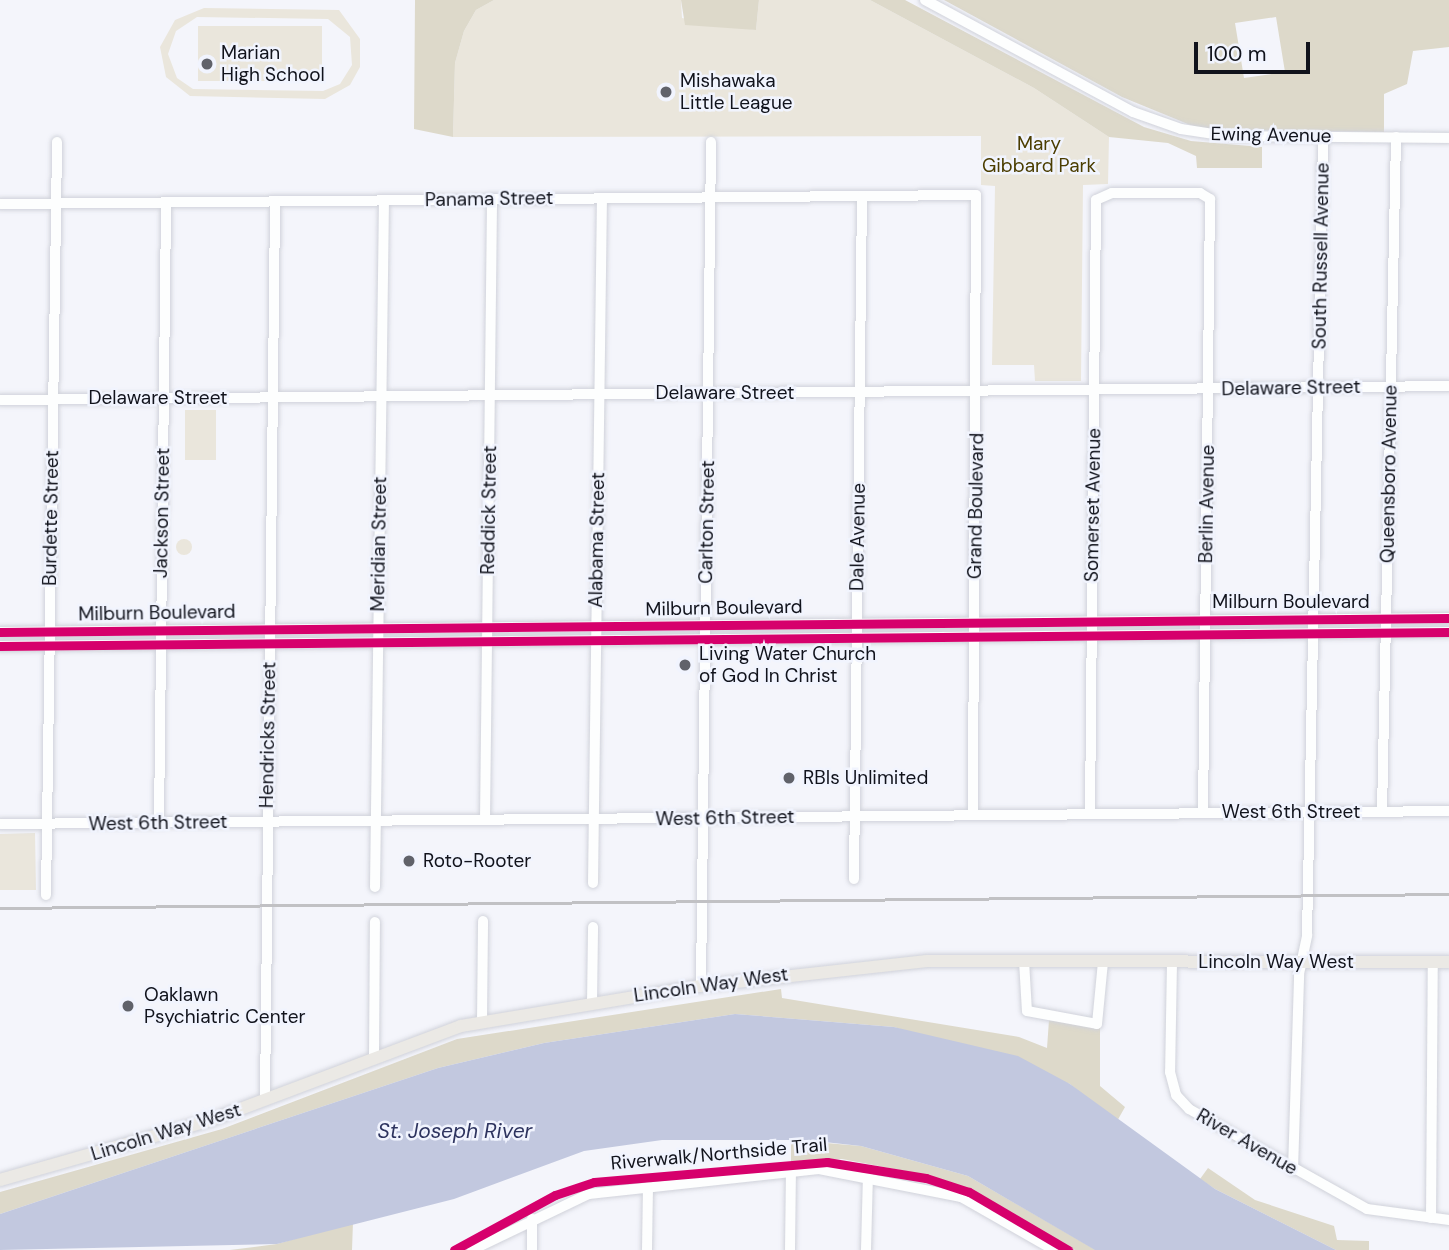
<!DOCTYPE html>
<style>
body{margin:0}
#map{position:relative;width:1449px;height:1250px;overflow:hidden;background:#f4f5fb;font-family:"DM Sans",sans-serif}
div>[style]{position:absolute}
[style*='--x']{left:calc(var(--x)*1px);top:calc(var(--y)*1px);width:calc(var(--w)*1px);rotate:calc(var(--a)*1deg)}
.green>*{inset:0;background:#eae6dc}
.round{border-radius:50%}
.forest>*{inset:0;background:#ddd9ca}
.water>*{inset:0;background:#c2c8df}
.roads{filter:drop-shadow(0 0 2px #d0d2da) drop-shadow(0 0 2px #d0d2da)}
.minor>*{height:10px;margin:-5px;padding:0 5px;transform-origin:5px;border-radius:5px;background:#fdfefe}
.major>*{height:12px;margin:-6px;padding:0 6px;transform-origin:6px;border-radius:6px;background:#ebe9e5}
.rail>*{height:2.5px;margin:-1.25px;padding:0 1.25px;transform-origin:1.25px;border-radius:1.25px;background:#c1c1c4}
.cycleway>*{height:9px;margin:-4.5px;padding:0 4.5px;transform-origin:4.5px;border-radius:4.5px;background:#d6006c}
.dots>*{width:19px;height:19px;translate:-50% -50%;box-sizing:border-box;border:4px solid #f1f4fe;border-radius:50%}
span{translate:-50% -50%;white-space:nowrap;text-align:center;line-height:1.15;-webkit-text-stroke:5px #f1f4fe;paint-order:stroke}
.poi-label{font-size:19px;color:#11131c}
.left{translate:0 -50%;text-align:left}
.street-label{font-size:19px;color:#11131c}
.park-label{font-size:19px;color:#4b3d00}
.water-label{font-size:21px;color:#2e345f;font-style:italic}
.scale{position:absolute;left:1194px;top:42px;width:116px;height:32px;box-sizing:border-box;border:4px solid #11131c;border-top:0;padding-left:9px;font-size:21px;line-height:24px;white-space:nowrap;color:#11131c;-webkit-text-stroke:5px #f1f4fe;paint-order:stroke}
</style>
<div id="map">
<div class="green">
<i style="clip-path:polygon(494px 0,681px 0,682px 18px,756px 30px,759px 0,870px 0,1034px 88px,1109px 137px,1108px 184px,1083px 185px,1081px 381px,1035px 381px,1034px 365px,992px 365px,995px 186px,981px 185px,981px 136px,453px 137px,455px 63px,464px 31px,476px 10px)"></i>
<i style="clip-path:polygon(evenodd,204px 8px,339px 10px,360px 39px,360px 67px,350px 85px,325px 99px,190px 96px,166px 77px,160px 47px,175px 20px,204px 8px,197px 17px,328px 19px,350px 37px,352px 65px,340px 84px,323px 91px,193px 89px,177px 78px,168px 54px,176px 31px,197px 17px)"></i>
<i style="clip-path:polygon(198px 26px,322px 26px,322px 81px,198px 81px)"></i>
<i style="clip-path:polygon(185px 410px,216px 410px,216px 460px,185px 460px)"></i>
<i class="round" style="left:176px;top:539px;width:16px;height:16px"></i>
<i style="clip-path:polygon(35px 833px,36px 890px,0 890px,0 834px)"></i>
</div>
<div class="forest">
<i style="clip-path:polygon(415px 0,494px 0,476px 10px,464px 31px,455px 63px,453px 137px,414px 129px)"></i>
<i style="clip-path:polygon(681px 0,759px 0,756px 30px,685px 25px)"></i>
<i style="clip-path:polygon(870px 0,905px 0,1144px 127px,1191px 141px,1262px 147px,1262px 168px,1197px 168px,1196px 156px,1168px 143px,1109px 137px,1034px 88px)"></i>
<i style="clip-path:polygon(evenodd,944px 0,1449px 0,1449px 47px,1413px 51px,1407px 84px,1384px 94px,1384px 132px,1200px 129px,1122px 97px,944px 0,1276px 17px,1285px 72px,1244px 78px,1235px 23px,1276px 17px)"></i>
<i style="clip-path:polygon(781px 989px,782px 998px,1019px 1037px,1047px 1048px,1049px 1020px,1100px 1026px,1100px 1086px,1125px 1107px,1116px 1123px,1070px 1084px,894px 1027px,735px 1014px,544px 1043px,438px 1068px,0 1214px,0 1192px,222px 1129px,457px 1039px)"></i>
<i style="clip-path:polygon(791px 1140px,861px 1146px,968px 1176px,1096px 1250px,1075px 1250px,971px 1190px,926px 1175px,842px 1159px,791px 1162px)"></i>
<i style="clip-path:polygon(1208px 1168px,1255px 1200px,1334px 1226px,1337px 1240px,1369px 1241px,1369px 1250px,1336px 1250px,1215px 1189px,1200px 1179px)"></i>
<i style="clip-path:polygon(353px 1222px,352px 1250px,230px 1250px,277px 1244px)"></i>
</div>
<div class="water">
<i style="clip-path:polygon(735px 1014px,894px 1027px,1018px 1056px,1070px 1084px,1215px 1189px,1336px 1250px,1095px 1250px,968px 1176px,861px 1146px,806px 1140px,662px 1140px,584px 1151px,454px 1199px,277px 1244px,0 1250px,0 1214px,438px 1068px,544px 1043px)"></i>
</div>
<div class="roads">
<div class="minor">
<i style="--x:925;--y:0;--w:236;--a:28.3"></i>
<i style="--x:1133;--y:112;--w:51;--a:19.5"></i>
<i style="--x:1181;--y:129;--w:47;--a:8.7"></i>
<i style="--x:1227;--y:136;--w:222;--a:0.5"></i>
<i style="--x:0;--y:204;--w:976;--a:-0.53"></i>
<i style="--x:976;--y:195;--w:620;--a:90.28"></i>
<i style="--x:0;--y:400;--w:1449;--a:-0.55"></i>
<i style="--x:0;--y:632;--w:1449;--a:-0.55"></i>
<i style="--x:0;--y:646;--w:1449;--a:-0.55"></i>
<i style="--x:1382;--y:812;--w:675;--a:-88.81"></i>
<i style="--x:1090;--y:814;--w:614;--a:-89.44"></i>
<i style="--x:1096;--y:200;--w:17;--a:-24"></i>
<i style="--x:1112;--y:193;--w:88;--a:0"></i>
<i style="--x:1200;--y:193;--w:12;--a:31"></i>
<i style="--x:1210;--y:199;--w:614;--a:90.65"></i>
<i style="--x:485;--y:820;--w:621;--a:-89.35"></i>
<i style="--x:159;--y:823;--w:621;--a:-89.35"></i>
<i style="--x:0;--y:824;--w:1449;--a:-0.51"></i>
<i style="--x:854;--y:879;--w:683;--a:-89.33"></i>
<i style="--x:593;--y:883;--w:685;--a:-89.25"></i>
<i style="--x:375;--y:887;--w:686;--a:-89.25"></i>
<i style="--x:46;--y:895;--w:753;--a:-89.16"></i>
<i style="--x:1024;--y:961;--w:50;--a:86.6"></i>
<i style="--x:1027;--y:1011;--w:71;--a:10.5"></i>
<i style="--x:1097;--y:1024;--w:62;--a:-84.5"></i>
<i style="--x:1172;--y:962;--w:110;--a:91"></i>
<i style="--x:1170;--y:1072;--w:24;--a:75"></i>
<i style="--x:1176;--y:1095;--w:19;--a:47"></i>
<i style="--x:1189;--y:1109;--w:204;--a:29.3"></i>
<i style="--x:1367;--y:1209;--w:83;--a:7.6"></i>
<i style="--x:701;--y:986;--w:844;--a:-89.32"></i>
<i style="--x:592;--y:1003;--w:76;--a:-89.2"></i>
<i style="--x:482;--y:1021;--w:100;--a:-89.4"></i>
<i style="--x:374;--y:1058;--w:136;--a:-89.6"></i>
<i style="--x:265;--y:1100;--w:899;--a:-89.36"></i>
<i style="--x:1293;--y:1170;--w:196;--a:-88.2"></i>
<i style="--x:1299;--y:974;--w:40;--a:-78"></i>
<i style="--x:1307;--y:935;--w:798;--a:-88.85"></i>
<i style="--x:1431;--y:1218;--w:256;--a:-89.6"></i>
<i style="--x:472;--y:1250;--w:130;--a:-25.6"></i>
<i style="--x:589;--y:1194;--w:231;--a:-6.2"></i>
<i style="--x:819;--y:1169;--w:145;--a:11.2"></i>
<i style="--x:961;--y:1197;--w:107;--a:29.7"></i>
<i style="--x:532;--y:1250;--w:31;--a:-90"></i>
<i style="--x:647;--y:1250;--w:63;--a:-89.1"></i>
<i style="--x:790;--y:1250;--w:77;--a:-89.3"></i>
<i style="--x:866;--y:1250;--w:75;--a:-88.5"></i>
</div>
<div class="major">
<i style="--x:0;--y:1180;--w:219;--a:-15.9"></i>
<i style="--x:211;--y:1120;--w:267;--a:-20.6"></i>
<i style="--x:461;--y:1026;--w:243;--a:-9.5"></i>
<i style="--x:701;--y:986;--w:226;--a:-6.3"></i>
<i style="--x:926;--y:961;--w:523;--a:0.11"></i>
</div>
</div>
<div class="rail">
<i style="--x:0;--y:908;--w:1449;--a:-0.55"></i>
</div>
<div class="cycleway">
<i style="--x:0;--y:632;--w:1449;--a:-0.55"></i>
<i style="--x:0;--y:646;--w:1449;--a:-0.55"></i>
<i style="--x:454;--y:1250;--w:115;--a:-28.6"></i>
<i style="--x:555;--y:1195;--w:41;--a:-18.4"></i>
<i style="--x:594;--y:1182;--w:234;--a:-4.9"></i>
<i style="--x:827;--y:1162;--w:100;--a:9.2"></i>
<i style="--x:926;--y:1178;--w:45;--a:18"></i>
<i style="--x:969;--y:1192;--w:115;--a:30.4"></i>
</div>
<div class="dots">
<i style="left:207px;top:64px;background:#60626a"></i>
<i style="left:666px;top:92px;background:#60626a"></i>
<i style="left:685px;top:665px;background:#60626a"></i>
<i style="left:789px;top:778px;background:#60626a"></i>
<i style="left:409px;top:861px;background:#60626a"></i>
<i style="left:128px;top:1006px;background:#60626a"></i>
</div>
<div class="poi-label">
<span class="left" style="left:221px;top:64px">Marian<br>High School</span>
<span class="left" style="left:680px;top:92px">Mishawaka<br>Little League</span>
<span class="left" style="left:699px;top:665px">Living Water Church<br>of God In Christ</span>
<span class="left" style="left:803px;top:778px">RBIs Unlimited</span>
<span class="left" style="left:423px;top:861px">Roto-Rooter</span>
<span class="left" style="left:144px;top:1006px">Oaklawn<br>Psychiatric Center</span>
</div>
<div class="street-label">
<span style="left:1271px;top:135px;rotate:1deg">Ewing Avenue</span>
<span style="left:489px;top:199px;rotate:-1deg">Panama Street</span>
<span style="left:1321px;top:256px;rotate:-89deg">South Russell Avenue</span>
<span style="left:1291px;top:388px;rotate:-1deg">Delaware Street</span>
<span style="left:725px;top:393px">Delaware Street</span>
<span style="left:158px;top:398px">Delaware Street</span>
<span style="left:1389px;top:474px;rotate:-89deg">Queensboro Avenue</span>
<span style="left:1207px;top:504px;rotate:-89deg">Berlin Avenue</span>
<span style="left:1093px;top:505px;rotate:-89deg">Somerset Avenue</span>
<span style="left:976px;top:506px;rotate:-89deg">Grand Boulevard</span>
<span style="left:489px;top:510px;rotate:-89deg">Reddick Street</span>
<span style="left:162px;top:513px;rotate:-89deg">Jackson Street</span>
<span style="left:51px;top:518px;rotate:-89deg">Burdette Street</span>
<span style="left:707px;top:522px;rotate:-89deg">Carlton Street</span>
<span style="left:858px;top:537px;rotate:-89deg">Dale Avenue</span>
<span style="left:597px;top:540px;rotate:-89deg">Alabama Street</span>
<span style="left:379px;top:544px;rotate:-89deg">Meridian Street</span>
<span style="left:1291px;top:602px">Milburn Boulevard</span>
<span style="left:724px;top:608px;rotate:-1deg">Milburn Boulevard</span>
<span style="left:157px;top:613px;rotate:-1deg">Milburn Boulevard</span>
<span style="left:268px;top:735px;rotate:-89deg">Hendricks Street</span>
<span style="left:1291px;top:812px">West 6th Street</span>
<span style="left:725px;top:818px;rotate:-1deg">West 6th Street</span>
<span style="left:158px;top:823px;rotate:-1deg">West 6th Street</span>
<span style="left:1276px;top:962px">Lincoln Way West</span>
<span style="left:711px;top:985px;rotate:-8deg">Lincoln Way West</span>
<span style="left:166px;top:1132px;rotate:-17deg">Lincoln Way West</span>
<span style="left:1247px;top:1142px;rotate:30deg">River Avenue</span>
<span style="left:719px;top:1154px;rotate:-5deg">Riverwalk/Northside Trail</span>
</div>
<div class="park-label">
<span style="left:1039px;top:155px">Mary<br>Gibbard Park</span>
</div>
<div class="water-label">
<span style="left:455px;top:1131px">St. Joseph River</span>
</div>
<div class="scale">100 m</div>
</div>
